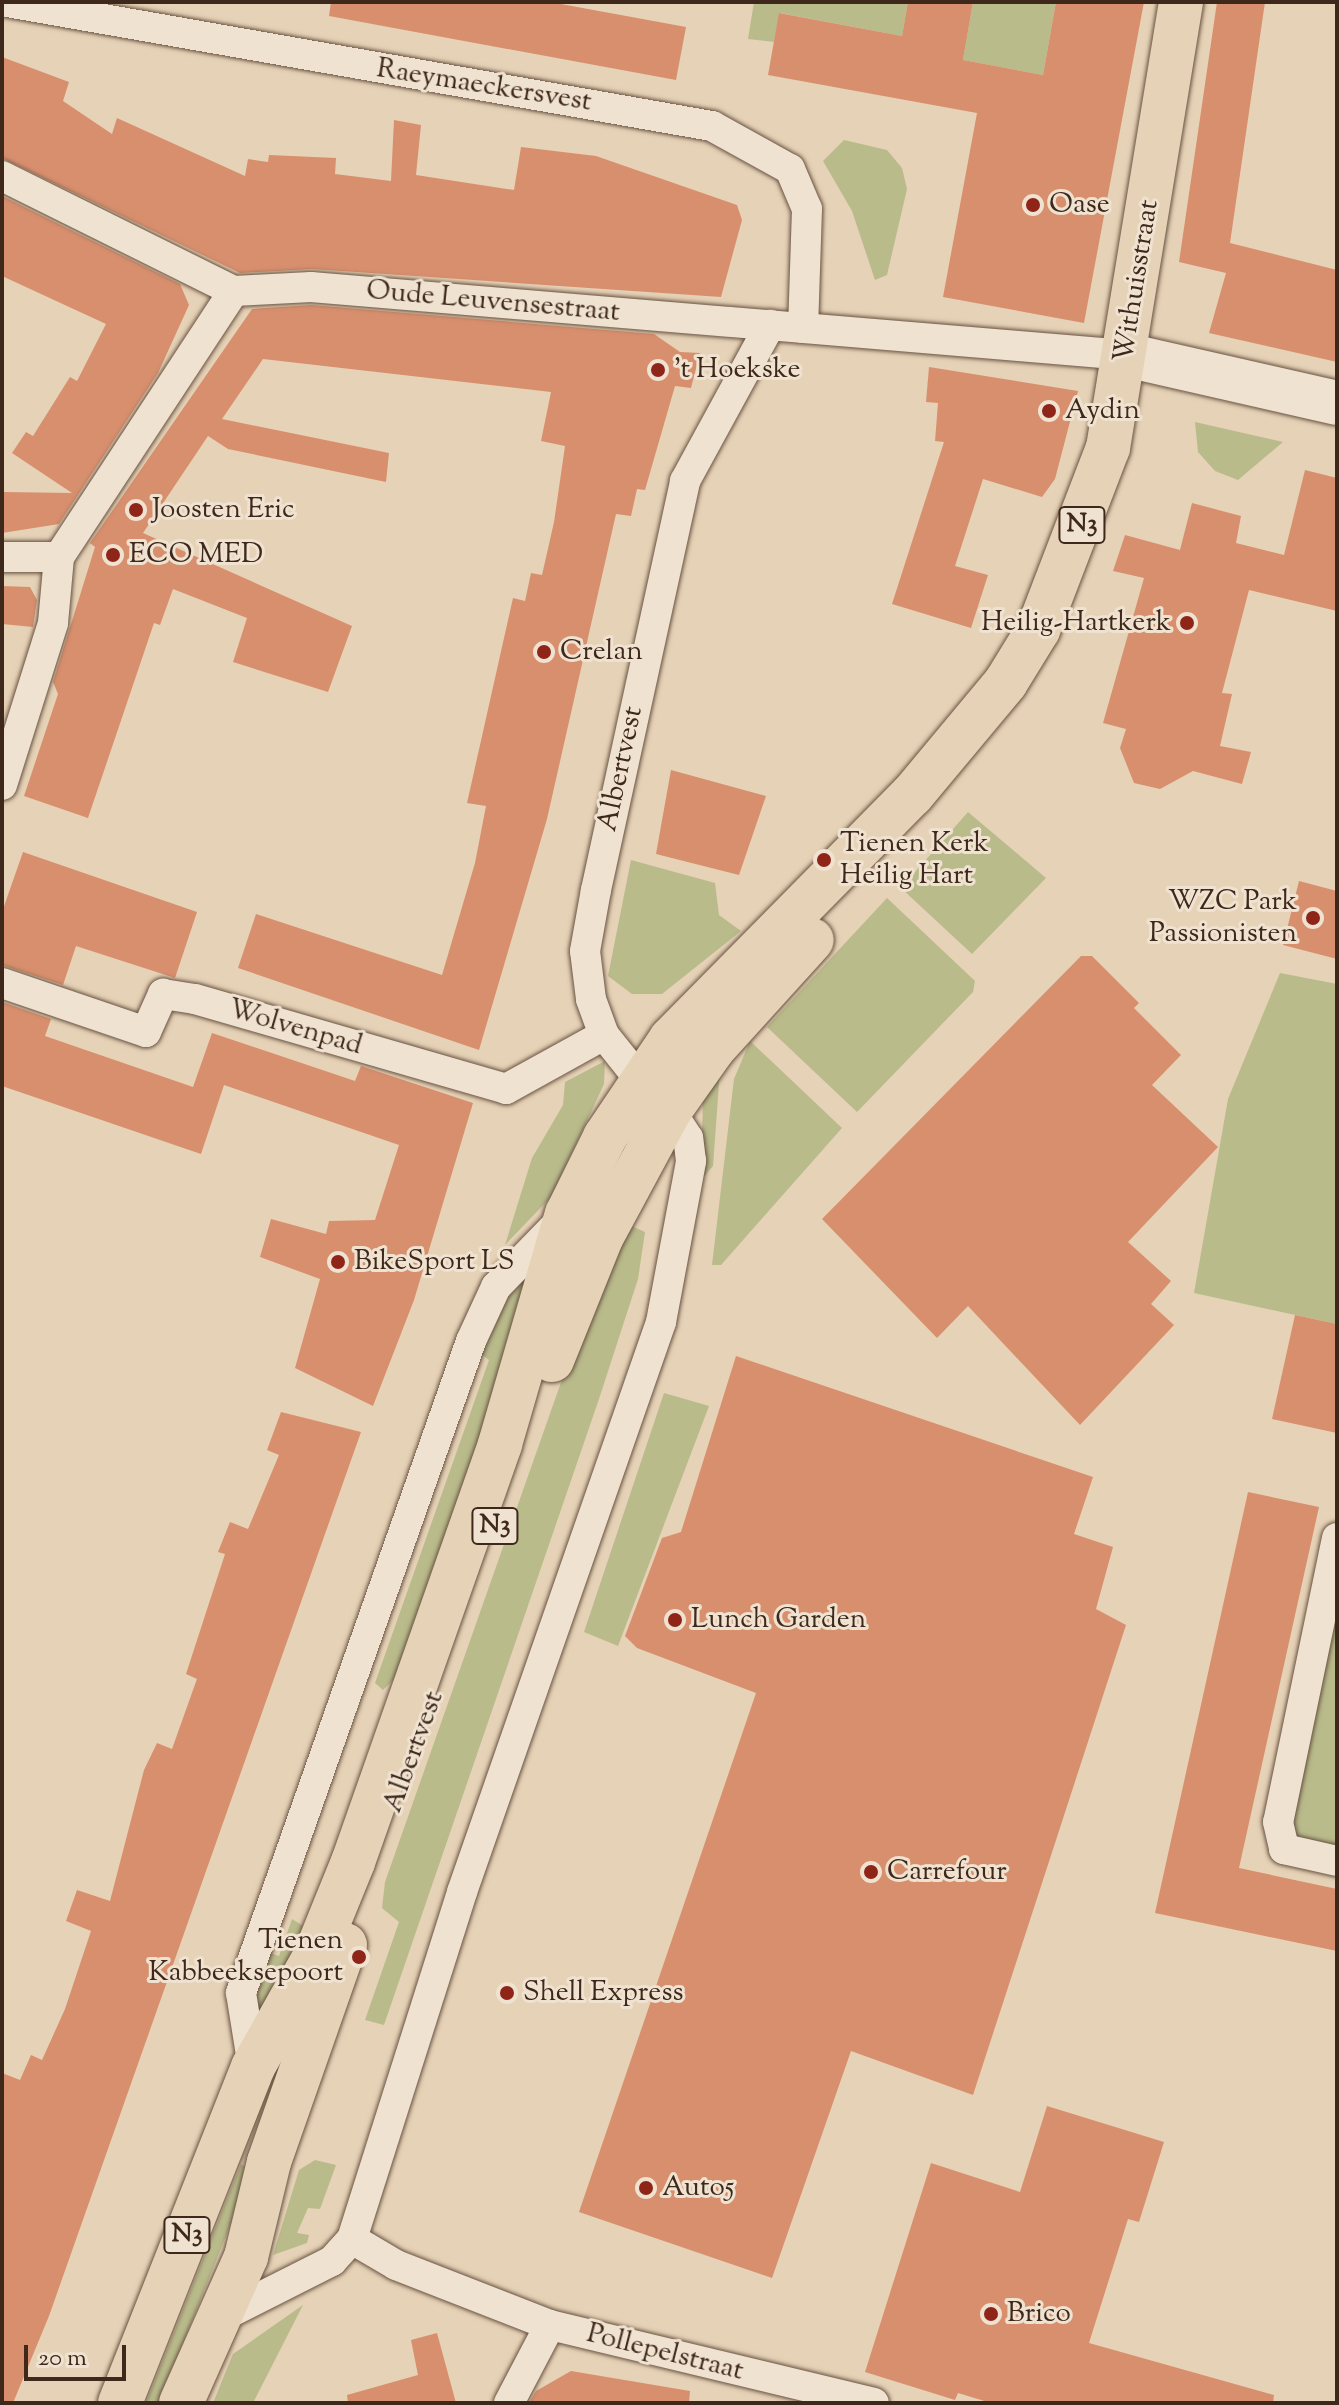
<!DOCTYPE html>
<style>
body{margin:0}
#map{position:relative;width:1339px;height:2405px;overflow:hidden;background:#e6d2b6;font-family:"Sorts Mill Goudy",serif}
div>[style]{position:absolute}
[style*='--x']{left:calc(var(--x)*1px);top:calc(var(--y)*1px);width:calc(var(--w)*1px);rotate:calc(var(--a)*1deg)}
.green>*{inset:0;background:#b9bb8b}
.building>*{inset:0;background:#d88f6e}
.roads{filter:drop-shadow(0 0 2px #685242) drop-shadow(0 0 2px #685242)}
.minor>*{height:30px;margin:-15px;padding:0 15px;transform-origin:15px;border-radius:15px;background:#efe2d0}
.secondary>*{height:44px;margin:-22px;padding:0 22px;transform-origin:22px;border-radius:22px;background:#efe2d0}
.primary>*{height:44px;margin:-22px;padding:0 22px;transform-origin:22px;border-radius:22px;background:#e6d2b6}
.dots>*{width:22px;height:22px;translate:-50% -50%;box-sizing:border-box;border:4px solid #efe2d0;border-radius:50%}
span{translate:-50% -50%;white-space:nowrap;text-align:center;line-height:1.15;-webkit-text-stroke:6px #efe2d0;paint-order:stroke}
.shield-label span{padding:2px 6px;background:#efe2d0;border:2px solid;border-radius:6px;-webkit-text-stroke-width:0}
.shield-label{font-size:26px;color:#3e281b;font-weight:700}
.street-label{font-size:28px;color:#3e281b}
.poi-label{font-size:28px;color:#3e281b}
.left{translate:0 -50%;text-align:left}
.right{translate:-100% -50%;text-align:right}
.frame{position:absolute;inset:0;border:4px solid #3e281b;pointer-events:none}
.scale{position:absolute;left:24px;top:2345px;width:102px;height:36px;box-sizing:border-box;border:4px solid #3e281b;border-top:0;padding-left:10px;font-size:24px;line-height:28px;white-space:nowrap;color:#3e281b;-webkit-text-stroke:6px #efe2d0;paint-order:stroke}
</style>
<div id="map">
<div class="green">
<i style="clip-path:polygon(754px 2px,908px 2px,902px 36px,780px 13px,774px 42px,748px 39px)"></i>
<i style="clip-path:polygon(973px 2px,1056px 2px,1043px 75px,963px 60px)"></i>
<i style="clip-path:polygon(844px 140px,887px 150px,902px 168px,907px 189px,887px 275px,875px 280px,852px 211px,823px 161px)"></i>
<i style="clip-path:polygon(1195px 422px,1283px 442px,1238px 480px,1215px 471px,1198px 452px)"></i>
<i style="clip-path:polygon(968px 812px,1046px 878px,972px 954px,901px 888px)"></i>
<i style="clip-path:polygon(631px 860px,715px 883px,719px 915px,741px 931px,662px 994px,632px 994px,608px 976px)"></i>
<i style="clip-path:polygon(887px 898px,975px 981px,973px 992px,857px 1112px,767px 1027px)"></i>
<i style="clip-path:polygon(1280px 973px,1337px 984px,1337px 1324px,1194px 1293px,1228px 1099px)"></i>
<i style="clip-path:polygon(750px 1041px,842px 1128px,721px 1265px,712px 1265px,734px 1079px)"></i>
<i style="clip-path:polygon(605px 1061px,604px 1084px,552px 1196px,505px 1245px,532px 1158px,563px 1105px,565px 1082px)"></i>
<i style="clip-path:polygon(720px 1070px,713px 1166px,701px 1180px,703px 1097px)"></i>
<i style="clip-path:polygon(627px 1224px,645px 1232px,638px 1279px,599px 1399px,384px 2025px,365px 2020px,399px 1922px,382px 1908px,385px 1882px,602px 1266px)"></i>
<i style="clip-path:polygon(543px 1255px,415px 1659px,383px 1690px,375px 1683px,489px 1360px,477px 1351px,498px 1307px)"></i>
<i style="clip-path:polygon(664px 1393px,709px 1406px,618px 1646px,584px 1632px)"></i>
<i style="clip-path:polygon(1337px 1585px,1337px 1855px,1296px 1837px,1288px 1816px)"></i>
<i style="clip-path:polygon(292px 1919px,315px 1933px,255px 2033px,255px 1988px,267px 1952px,279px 1956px)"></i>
<i style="clip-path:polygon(315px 2160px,336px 2165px,320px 2209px,308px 2208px,297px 2233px,309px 2235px,307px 2243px,273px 2255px,299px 2170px)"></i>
<i style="clip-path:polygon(241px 2164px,252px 2171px,159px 2403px,146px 2403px)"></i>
<i style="clip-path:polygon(303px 2305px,253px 2403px,213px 2403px,233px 2354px)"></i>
</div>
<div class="building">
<i style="clip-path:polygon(331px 2px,550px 2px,686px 27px,676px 80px,329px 16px)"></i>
<i style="clip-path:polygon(908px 2px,973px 2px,963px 60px,1043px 75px,1056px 2px,1144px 2px,1084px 323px,943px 297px,977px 113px,768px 75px,779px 13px,902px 36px)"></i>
<i style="clip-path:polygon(1217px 2px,1265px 2px,1230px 243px,1337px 270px,1337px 362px,1209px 333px,1226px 273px,1179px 262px)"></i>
<i style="clip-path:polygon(2px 57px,69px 82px,63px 101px,112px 134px,117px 118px,245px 176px,248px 159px,268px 162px,269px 155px,336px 158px,335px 174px,391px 181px,394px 120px,421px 125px,416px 175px,514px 190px,521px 147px,596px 156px,737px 205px,742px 220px,721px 297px,312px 269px,240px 273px,2px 158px)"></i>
<i style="clip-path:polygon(2px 196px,180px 284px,189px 305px,158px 373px,59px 524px,2px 533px,2px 492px,72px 493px,12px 453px,26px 432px,33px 436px,70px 377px,77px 381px,106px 324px,2px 276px)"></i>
<i style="clip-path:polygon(311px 305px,654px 334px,680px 352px,700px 353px,691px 388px,675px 386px,645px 490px,637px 489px,631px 516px,616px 514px,547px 819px,479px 1050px,238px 968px,256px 914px,442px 975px,475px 863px,486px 806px,467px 803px,513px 598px,525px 601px,531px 573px,542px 575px,554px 522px,565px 446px,541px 441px,551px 392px,263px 359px,222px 419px,389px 453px,386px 482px,228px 449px,208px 436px,143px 533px,352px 626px,328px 692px,233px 662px,247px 618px,173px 589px,160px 625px,154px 623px,88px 818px,24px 796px,58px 694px,53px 682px,95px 547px,90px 543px,252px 309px)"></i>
<i style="clip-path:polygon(929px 367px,1078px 391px,1055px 479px,1042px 497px,983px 479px,955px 566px,988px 575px,971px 628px,892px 604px,944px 442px,935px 441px,938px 403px,926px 402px)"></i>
<i style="clip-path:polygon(1305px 470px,1337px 478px,1337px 611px,1249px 590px,1222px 693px,1232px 694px,1220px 746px,1251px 752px,1242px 784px,1193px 771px,1160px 789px,1134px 783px,1120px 748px,1126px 729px,1103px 723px,1144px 578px,1113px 571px,1125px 535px,1180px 550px,1192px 503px,1241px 516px,1236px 543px,1284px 555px)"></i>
<i style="clip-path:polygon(2px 586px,30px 587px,37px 600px,33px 627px,2px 624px)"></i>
<i style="clip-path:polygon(671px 770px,766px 796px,739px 875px,656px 854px)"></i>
<i style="clip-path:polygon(23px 852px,197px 912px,175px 978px,76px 946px,63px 985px,2px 965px,2px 912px)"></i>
<i style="clip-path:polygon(1299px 881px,1337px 891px,1337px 959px,1283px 945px)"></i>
<i style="clip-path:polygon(1081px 956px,1092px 956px,1139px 1003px,1134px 1008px,1181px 1055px,1152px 1085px,1218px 1147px,1128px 1242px,1171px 1281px,1151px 1304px,1174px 1325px,1080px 1425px,968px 1306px,937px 1338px,822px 1219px)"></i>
<i style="clip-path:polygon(2px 1002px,51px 1019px,45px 1036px,193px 1087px,212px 1033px,355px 1081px,361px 1066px,473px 1103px,414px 1300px,373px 1406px,295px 1368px,320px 1279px,260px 1257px,271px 1219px,326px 1234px,329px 1221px,375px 1220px,399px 1145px,224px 1085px,201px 1154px,2px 1086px)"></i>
<i style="clip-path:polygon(1295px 1315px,1337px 1324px,1337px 1433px,1272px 1419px)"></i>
<i style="clip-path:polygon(736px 1356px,1093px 1477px,1074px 1534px,1113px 1547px,1096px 1609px,1126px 1625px,973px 2095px,851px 2051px,772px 2278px,579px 2212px,756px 1693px,637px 1648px,625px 1636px,662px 1538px,681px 1532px)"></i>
<i style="clip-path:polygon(281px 1412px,361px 1432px,49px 2316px,13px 2403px,2px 2403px,2px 2073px,20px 2080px,31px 2055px,42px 2060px,65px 2009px,91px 1931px,66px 1921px,77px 1890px,110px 1901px,144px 1770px,157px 1743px,172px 1749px,193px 1690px,197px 1679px,186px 1674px,225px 1554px,218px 1552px,230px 1522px,248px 1529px,279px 1455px,267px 1450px)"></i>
<i style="clip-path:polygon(1248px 1492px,1319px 1507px,1239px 1868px,1337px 1889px,1337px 1951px,1155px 1913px)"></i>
<i style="clip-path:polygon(1047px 2106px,1164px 2142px,1139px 2222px,1128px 2219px,1089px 2343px,1274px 2395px,1273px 2403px,991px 2403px,958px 2393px,955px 2400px,865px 2372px,931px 2163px,1020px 2192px)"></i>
<i style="clip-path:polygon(437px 2333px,456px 2403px,348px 2403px,347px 2395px,418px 2375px,411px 2340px)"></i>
<i style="clip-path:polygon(571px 2371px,690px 2391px,689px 2403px,529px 2403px,536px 2391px)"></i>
</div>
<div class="roads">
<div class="minor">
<i style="--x:7;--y:2;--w:716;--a:9.98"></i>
<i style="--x:712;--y:126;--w:89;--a:28.9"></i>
<i style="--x:790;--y:169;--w:43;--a:67"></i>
<i style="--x:807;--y:209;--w:119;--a:91.9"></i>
<i style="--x:2;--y:176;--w:259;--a:26.4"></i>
<i style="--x:2;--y:557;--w:57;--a:0"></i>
<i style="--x:2;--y:785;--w:170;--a:-72.5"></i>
<i style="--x:53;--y:623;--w:66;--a:-84.8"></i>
<i style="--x:59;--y:557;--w:318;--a:-56.7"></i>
<i style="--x:234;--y:291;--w:77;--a:-3"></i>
<i style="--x:311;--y:287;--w:818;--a:4.77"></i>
<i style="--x:2;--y:983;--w:152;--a:18.8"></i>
<i style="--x:146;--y:1032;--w:42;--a:-65.9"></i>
<i style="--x:163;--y:994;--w:32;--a:9"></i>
<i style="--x:195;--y:999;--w:324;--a:16.1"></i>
<i style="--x:506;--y:1089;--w:112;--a:-28.9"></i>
<i style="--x:640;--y:1080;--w:58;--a:-128.7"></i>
<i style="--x:604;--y:1035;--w:38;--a:-110"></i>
<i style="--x:591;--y:999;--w:48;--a:-97.1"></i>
<i style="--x:585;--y:951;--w:62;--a:-79.8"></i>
<i style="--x:596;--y:890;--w:419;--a:-77.7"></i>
<i style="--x:685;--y:481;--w:178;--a:-61.4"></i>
<i style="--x:1337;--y:1538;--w:290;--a:101.7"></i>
<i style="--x:1278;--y:1822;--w:28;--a:77"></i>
<i style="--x:1284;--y:1849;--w:54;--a:12.8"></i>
<i style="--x:253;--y:2067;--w:75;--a:-99.2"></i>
<i style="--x:241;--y:1993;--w:691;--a:-70.57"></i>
<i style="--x:471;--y:1341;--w:60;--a:-65.2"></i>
<i style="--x:496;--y:1287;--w:100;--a:-45.8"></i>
<i style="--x:352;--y:2239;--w:51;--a:30.6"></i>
<i style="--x:396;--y:2265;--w:165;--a:21.3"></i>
<i style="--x:550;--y:2325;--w:333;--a:13.5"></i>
<i style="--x:217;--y:2319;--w:129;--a:-26.8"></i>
<i style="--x:332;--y:2261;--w:30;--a:-48"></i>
<i style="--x:352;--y:2239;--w:364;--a:-72.4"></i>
<i style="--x:462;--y:1892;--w:604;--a:-70.75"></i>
<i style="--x:661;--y:1322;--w:164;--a:-79.4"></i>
<i style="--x:691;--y:1161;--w:23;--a:-97"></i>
<i style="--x:688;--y:1138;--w:33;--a:-123"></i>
<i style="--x:509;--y:2403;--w:88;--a:-62.3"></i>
</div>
<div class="secondary">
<i style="--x:1126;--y:355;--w:216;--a:12.8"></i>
</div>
<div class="primary">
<i style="--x:552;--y:1360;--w:131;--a:-68.1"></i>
<i style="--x:601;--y:1238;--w:145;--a:-61.7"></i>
<i style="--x:670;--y:1110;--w:75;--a:-54.8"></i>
<i style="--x:713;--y:1049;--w:147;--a:-47.8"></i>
<i style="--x:120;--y:2403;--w:361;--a:-68.4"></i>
<i style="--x:253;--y:2067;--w:125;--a:-60.8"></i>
<i style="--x:314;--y:1958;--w:104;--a:-67.9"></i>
<i style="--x:353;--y:1862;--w:443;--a:-70.6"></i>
<i style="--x:500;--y:1444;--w:240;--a:-73.8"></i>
<i style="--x:567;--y:1214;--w:86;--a:-63.7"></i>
<i style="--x:605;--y:1137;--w:118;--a:-56"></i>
<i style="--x:671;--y:1039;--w:343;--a:-45.4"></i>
<i style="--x:912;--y:795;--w:147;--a:-50.2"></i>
<i style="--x:1006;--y:682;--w:61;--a:-58.4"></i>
<i style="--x:1038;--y:630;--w:195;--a:-69"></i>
<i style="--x:1108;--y:448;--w:452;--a:-80.7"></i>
<i style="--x:181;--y:2403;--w:160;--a:-66"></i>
<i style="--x:246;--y:2257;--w:98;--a:-76.4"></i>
<i style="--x:269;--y:2162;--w:230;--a:-70.7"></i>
</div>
</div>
<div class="dots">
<i style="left:1033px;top:205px;background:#8f2418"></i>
<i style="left:658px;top:370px;background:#8f2418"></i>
<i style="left:1049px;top:411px;background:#8f2418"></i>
<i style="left:136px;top:510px;background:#8f2418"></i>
<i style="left:113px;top:555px;background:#8f2418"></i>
<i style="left:1187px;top:623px;background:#8f2418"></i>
<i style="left:544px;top:652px;background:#8f2418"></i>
<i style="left:824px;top:860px;background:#8f2418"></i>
<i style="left:1313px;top:918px;background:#8f2418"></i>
<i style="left:338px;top:1262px;background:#8f2418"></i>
<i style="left:675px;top:1620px;background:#8f2418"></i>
<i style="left:871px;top:1872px;background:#8f2418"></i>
<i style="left:359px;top:1957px;background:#8f2418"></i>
<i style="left:507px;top:1993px;background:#8f2418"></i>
<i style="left:646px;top:2188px;background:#8f2418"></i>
<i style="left:991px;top:2314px;background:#8f2418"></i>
</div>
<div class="shield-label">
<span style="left:1082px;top:525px">N3</span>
<span style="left:495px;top:1526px">N3</span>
<span style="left:187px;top:2235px">N3</span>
</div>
<div class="street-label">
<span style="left:484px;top:86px;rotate:9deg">Raeymaeckersvest</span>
<span style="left:1137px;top:281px;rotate:-81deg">Withuisstraat</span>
<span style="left:493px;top:302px;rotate:5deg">Oude Leuvensestraat</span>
<span style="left:621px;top:769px;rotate:-78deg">Albertvest</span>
<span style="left:295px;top:1028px;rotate:16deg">Wolvenpad</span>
<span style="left:414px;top:1752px;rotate:-70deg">Albertvest</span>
<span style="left:665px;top:2353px;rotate:14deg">Pollepelstraat</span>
</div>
<div class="poi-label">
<span class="left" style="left:1049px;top:205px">Oase</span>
<span class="left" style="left:674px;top:370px">'t Hoekske</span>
<span class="left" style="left:1065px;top:411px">Aydin</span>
<span class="left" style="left:152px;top:510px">Joosten Eric</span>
<span class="left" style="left:129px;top:555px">ECO MED</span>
<span class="right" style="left:1171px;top:623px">Heilig-Hartkerk</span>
<span class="left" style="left:560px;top:652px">Crelan</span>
<span class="left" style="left:840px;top:860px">Tienen Kerk<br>Heilig Hart</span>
<span class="right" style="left:1297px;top:918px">WZC Park<br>Passionisten</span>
<span class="left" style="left:354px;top:1262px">BikeSport LS</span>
<span class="left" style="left:691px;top:1620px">Lunch Garden</span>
<span class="left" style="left:887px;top:1872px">Carrefour</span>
<span class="right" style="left:343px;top:1957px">Tienen<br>Kabbeeksepoort</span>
<span class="left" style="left:523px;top:1993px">Shell Express</span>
<span class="left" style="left:662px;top:2188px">Auto5</span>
<span class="left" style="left:1007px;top:2314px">Brico</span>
</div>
<div class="frame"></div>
<div class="scale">20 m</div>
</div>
